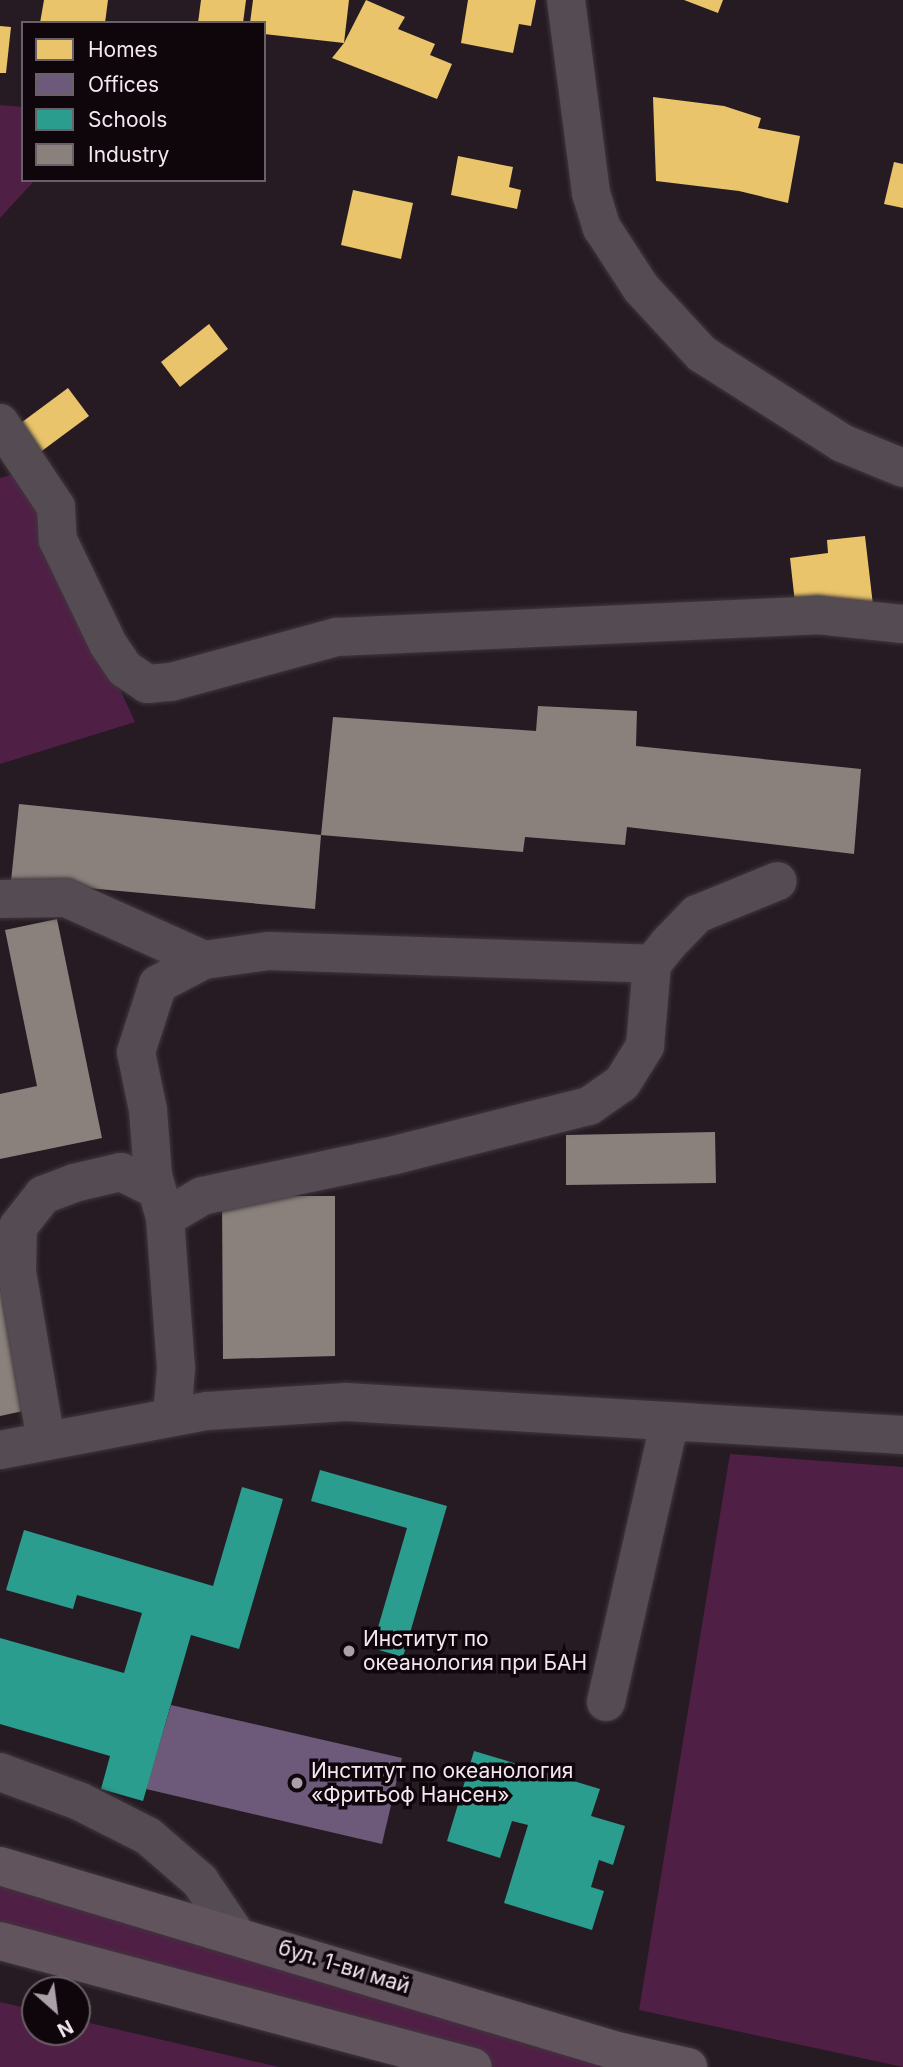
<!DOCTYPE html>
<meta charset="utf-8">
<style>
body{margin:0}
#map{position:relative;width:903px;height:2067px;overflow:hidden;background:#261b23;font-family:Inter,sans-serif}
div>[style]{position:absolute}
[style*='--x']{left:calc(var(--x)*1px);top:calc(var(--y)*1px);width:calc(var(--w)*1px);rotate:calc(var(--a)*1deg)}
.green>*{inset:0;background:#501f46}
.homes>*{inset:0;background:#e9c46a}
.offices>*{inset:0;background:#6d597a}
.schools>*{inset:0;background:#2a9d8f}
.industry>*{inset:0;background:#8a817c}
.roads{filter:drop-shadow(0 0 2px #40373d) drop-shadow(0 0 2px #40373d)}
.minor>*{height:38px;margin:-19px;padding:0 19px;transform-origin:19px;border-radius:19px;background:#544c52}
.major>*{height:38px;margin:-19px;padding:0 19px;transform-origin:19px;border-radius:19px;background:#61545d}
.dots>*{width:19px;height:19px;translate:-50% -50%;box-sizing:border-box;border:4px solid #0e060b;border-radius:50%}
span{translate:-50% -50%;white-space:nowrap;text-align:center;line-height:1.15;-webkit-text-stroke:7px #0e060b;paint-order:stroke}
.poi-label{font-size:21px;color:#f5e6f1}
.left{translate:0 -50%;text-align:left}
.street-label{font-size:21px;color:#f5e6f1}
.legend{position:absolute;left:21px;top:21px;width:245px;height:161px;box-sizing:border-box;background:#0e060b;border:2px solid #6a6067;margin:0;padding:9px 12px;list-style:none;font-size:21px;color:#f5e6f1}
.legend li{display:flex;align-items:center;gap:14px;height:35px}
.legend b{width:35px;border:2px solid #6a6067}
.north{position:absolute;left:21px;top:1976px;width:70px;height:70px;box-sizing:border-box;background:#0e060b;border:2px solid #6a6067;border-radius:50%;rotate:152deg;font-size:19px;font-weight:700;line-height:28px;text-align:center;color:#f5e6f1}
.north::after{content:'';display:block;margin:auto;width:24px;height:32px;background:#ad9fa9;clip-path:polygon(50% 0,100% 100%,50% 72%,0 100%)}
</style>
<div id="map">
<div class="green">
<i style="clip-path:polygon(0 105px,23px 107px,23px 180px,35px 180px,0 218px)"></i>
<i style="clip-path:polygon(21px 472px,135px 722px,0 764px,0 478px)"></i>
<i style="clip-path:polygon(730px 1454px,903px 1467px,903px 2067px,639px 2010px)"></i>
<i style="clip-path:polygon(0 1866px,688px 2067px,486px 2067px,0 1941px)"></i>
<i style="clip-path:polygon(0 2002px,35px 2010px,35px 2032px,77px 2032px,77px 2020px,279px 2067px,0 2067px)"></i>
</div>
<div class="homes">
<i style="clip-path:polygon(44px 0,108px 0,105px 23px,40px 23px)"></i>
<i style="clip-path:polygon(201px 0,246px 0,243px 23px,198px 23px)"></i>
<i style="clip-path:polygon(253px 0,349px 0,344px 43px,366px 0,405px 17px,398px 29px,435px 44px,430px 55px,452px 64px,437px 99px,332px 58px,344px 43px,264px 34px,264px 23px,250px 23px)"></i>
<i style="clip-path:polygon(468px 0,536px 0,531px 26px,519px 24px,513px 53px,461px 43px)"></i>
<i style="clip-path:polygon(684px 0,723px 0,718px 13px)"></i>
<i style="clip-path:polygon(0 26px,11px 27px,6px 73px,0 73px)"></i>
<i style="clip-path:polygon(653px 97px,724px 106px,761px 118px,758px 128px,800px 136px,788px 203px,739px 191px,656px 181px)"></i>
<i style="clip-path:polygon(458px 156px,513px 167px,509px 187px,521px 190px,517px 209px,451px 195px)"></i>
<i style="clip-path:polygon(894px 162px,903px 164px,903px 208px,884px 204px)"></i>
<i style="clip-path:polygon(353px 190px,413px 203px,401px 259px,341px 245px)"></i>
<i style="clip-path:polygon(209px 324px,228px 349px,180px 387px,161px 362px)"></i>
<i style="clip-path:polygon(68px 388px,89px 416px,35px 456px,14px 428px)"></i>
<i style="clip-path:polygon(865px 536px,873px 605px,796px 612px,790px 558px,828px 553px,827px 540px)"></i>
</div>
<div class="offices">
<i style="clip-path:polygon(171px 1705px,402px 1758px,382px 1844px,146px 1789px)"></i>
</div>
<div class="schools">
<i style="clip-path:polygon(320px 1470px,447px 1506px,403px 1657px,372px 1648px,407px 1528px,311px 1501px)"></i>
<i style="clip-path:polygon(242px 1487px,283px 1499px,239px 1649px,191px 1635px,143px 1801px,101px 1789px,110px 1756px,0 1724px,0 1638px,124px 1673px,142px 1613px,77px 1595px,73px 1609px,6px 1590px,24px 1530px,213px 1586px)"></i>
<i style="clip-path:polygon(474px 1751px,600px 1789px,591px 1816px,625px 1826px,613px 1865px,599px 1860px,591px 1887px,604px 1891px,592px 1930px,504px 1903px,528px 1825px,512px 1821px,500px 1858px,447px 1841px)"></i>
</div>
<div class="industry">
<i style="clip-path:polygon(538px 706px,637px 711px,636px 746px,861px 769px,854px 854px,627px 827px,625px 845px,525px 837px,523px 852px,321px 835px,333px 717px,536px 731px)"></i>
<i style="clip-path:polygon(19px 804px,321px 835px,315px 909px,11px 881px)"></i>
<i style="clip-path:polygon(57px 919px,102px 1138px,0 1159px,0 1094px,37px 1086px,5px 930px)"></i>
<i style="clip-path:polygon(715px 1132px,716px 1183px,566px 1185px,566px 1135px)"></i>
<i style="clip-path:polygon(222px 1196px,335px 1196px,335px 1356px,223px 1359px)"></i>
<i style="clip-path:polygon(0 1279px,28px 1410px,0 1416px)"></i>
</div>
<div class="roads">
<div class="minor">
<i style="--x:566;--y:0;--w:195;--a:82.6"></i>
<i style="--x:591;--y:193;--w:37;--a:73"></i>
<i style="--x:602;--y:228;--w:72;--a:57"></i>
<i style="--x:641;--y:288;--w:90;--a:47.3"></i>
<i style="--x:702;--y:354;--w:166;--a:32.4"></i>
<i style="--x:842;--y:443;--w:66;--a:22.3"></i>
<i style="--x:0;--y:423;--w:101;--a:56.3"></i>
<i style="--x:56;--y:507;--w:33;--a:87"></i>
<i style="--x:58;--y:540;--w:115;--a:64.3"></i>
<i style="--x:108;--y:644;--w:30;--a:56"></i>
<i style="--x:125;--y:669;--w:27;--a:34"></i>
<i style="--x:147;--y:684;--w:24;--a:-5"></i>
<i style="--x:171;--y:682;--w:172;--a:-15.2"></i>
<i style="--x:337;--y:637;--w:481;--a:-2.6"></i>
<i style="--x:817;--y:615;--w:86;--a:6"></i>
<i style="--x:0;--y:899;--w:66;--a:-0.9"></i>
<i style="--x:66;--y:898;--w:151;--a:24.2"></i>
<i style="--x:165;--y:1218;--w:43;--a:-30.7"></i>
<i style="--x:202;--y:1196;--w:197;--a:-12"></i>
<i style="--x:395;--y:1155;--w:200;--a:-14.2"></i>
<i style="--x:589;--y:1106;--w:40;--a:-34.9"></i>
<i style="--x:622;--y:1083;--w:44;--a:-58.1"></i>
<i style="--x:645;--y:1046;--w:82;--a:-85.1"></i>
<i style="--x:652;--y:964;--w:26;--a:-51"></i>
<i style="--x:668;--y:944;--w:42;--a:-46"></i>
<i style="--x:697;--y:914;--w:87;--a:-22.2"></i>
<i style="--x:172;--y:1417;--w:49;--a:-85.3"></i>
<i style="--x:176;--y:1368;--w:150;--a:-94.2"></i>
<i style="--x:165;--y:1218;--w:45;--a:-105.6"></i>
<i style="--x:153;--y:1175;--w:65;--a:-94.4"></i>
<i style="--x:148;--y:1110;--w:59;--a:-101.7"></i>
<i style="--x:136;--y:1052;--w:71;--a:-72.1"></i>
<i style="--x:158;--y:984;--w:52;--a:-27.6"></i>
<i style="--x:204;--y:960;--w:66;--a:-7.9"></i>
<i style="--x:269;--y:951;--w:383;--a:1.9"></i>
<i style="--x:46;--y:1441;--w:172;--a:-99.7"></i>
<i style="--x:17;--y:1271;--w:44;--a:-88.7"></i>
<i style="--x:18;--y:1227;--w:41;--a:-52"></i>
<i style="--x:43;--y:1195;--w:33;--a:-21"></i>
<i style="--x:74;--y:1183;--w:48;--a:-13.2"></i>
<i style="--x:121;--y:1172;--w:39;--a:26"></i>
<i style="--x:0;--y:1450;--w:211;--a:-10.7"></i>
<i style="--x:207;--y:1411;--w:139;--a:-3.7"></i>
<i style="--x:346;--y:1402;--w:558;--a:3.39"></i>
<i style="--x:606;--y:1702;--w:288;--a:-77.2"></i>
<i style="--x:0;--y:1772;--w:84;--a:20.2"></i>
<i style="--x:79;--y:1801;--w:77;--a:26.9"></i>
<i style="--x:148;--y:1836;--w:69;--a:40.9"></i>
<i style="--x:200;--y:1881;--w:63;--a:56.1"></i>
</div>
<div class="major">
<i style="--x:0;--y:1866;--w:644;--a:16.69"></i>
<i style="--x:617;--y:2051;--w:73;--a:12.7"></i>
<i style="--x:0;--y:1941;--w:489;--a:14.9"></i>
</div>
</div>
<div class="dots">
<i style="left:349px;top:1651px;background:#ad9fa9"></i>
<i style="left:297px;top:1783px;background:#ad9fa9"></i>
</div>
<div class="poi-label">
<span class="left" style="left:363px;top:1651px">Институт по<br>океанология при БАН</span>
<span class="left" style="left:311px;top:1783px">Институт по океанология<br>«Фритьоф Нансен»</span>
</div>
<div class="street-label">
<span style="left:344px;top:1967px;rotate:17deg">бул. 1-ви май</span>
</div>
<ul class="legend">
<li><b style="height:19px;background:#e9c46a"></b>Homes</li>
<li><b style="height:19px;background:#6d597a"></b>Offices</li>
<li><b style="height:19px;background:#2a9d8f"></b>Schools</li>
<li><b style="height:19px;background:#8a817c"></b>Industry</li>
</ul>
<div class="north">N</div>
</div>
